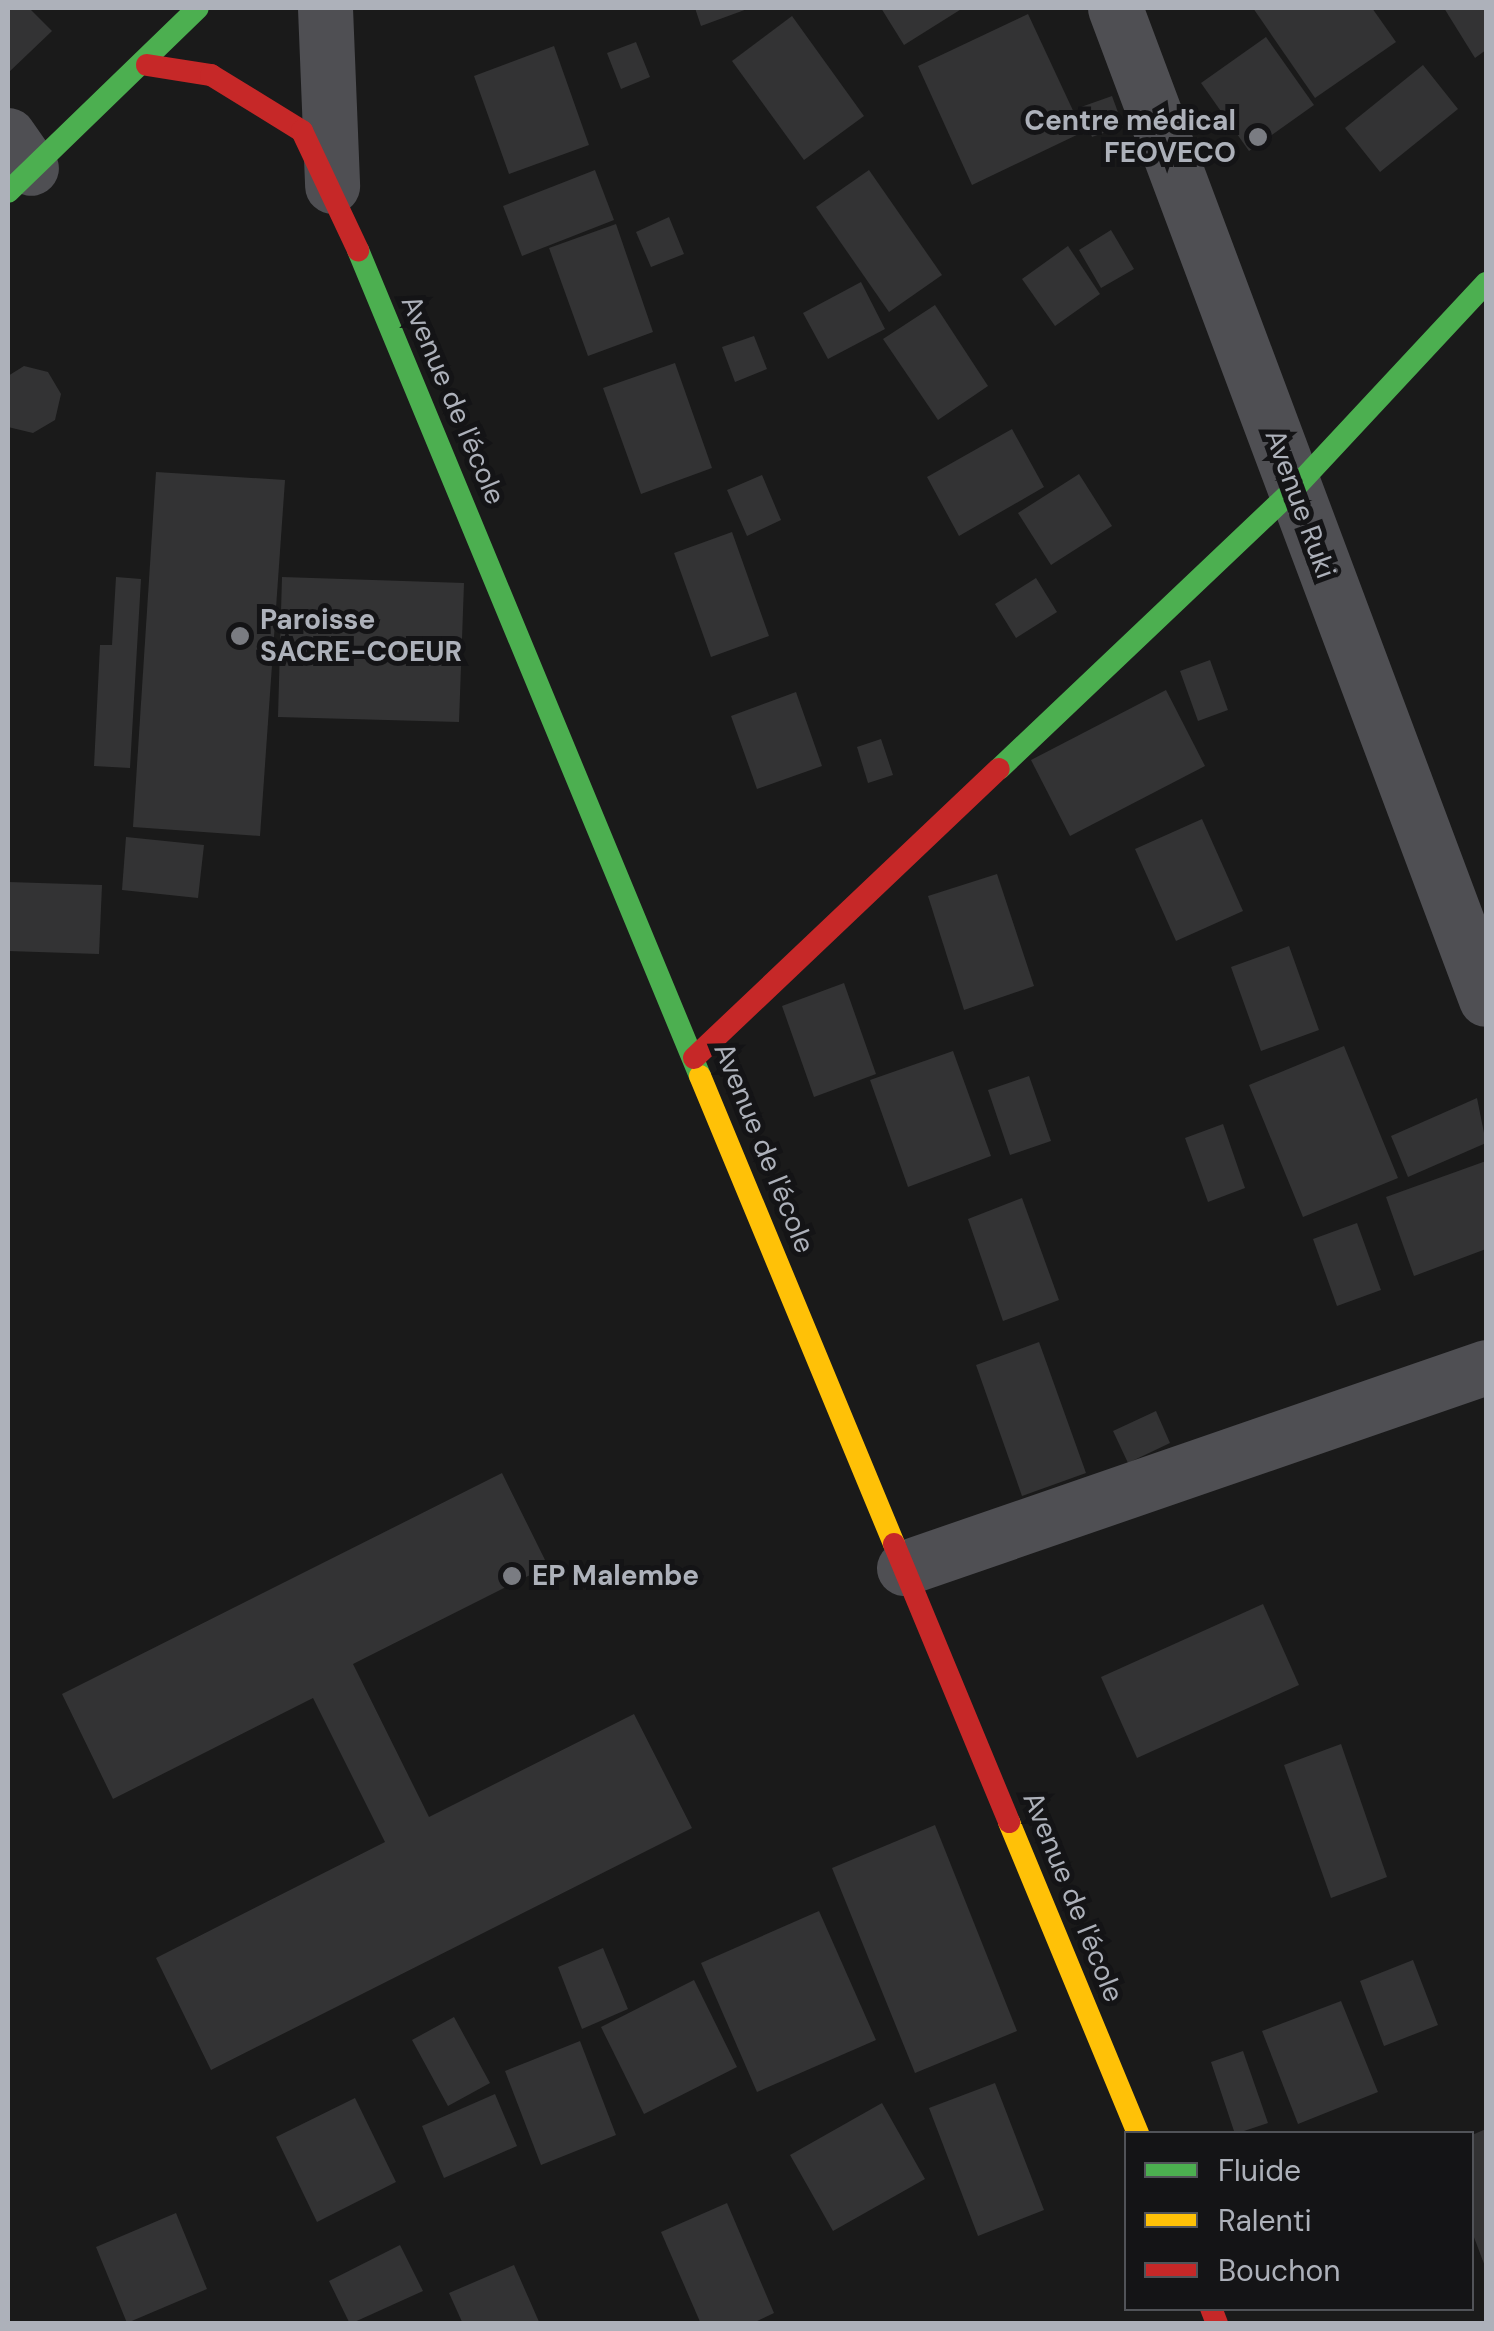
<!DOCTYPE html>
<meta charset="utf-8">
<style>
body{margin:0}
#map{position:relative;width:1494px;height:2331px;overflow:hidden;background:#1a1a1a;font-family:"DM Sans",sans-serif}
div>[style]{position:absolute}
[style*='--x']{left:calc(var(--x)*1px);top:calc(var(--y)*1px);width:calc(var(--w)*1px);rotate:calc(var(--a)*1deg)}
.building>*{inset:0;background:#333334}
.street>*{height:55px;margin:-27.5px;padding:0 27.5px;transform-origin:27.5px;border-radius:27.5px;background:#4f4f53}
.fast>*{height:22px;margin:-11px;padding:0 11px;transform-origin:11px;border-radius:11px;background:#4caf50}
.slow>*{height:22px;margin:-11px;padding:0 11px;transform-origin:11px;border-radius:11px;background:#ffc107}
.jam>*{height:22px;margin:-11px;padding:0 11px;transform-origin:11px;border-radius:11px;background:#c62828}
.dots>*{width:28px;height:28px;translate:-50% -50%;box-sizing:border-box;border:5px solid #141416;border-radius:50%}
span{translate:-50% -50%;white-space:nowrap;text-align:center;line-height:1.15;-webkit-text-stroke:10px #141416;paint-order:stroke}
.poi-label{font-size:28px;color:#adb1ba;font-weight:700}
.right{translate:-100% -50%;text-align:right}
.left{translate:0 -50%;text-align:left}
.street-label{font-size:28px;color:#adb1ba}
.frame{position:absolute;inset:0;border:10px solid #adb1ba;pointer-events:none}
.legend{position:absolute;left:1124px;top:2131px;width:350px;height:180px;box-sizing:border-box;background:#141416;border:2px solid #515358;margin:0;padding:12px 18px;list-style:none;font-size:30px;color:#adb1ba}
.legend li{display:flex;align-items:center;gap:20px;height:50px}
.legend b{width:50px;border:2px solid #515358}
</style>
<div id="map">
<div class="building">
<i style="clip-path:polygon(8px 8px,29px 8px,52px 31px,8px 73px)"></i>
<i style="clip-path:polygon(695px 8px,750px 8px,701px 26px)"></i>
<i style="clip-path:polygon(881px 8px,963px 8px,904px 45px)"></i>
<i style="clip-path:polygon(1253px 8px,1372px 8px,1396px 42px,1315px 98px)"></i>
<i style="clip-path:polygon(1444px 8px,1486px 8px,1486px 50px,1475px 58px)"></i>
<i style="clip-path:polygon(1028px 14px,1083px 132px,972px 185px,918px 66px)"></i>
<i style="clip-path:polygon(792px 16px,864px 116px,804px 160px,732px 61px)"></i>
<i style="clip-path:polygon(1266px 37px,1314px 105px,1249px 151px,1201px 83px)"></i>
<i style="clip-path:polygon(636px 42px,650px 77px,621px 89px,607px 53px)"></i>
<i style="clip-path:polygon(554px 46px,589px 145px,509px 174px,474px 76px)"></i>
<i style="clip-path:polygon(1423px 65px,1458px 109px,1380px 172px,1345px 128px)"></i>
<i style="clip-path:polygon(1112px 96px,1123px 126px,1092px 137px,1081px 107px)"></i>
<i style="clip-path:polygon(595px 170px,614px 220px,522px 256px,503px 206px)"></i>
<i style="clip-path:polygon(869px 170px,942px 275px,889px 312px,816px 207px)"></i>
<i style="clip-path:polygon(669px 217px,684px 254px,651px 267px,636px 232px)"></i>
<i style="clip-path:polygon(616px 224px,653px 332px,588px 356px,549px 248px)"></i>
<i style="clip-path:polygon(1111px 230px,1134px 269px,1101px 288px,1079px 250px)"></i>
<i style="clip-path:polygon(1068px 246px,1100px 294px,1055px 326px,1022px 279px)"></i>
<i style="clip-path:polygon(861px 282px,885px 329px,828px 359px,803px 313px)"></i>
<i style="clip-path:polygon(935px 305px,988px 386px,938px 420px,883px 339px)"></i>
<i style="clip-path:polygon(754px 336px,767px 369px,735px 382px,722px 347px)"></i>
<i style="clip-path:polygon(675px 363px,712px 468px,641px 494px,603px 388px)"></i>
<i style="clip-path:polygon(24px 366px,48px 372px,61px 394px,55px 420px,33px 433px,8px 427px,8px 376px)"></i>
<i style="clip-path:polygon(1012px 429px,1044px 487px,959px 536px,927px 477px)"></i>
<i style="clip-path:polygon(156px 472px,285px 480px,260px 836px,133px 827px)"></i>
<i style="clip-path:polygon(1079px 474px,1112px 526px,1051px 565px,1018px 513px)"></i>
<i style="clip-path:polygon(762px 475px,781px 520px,747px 536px,727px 490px)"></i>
<i style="clip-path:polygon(732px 532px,769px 636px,711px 657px,674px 553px)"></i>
<i style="clip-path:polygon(116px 577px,141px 579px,130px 768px,94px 766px,100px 645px,112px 645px)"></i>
<i style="clip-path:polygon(282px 577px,464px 583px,459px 722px,278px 717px)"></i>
<i style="clip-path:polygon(1036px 578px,1057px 612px,1016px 638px,995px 604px)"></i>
<i style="clip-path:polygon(1210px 660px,1228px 710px,1198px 721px,1180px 671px)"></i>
<i style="clip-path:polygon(1166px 690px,1205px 766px,1070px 836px,1031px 760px)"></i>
<i style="clip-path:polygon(796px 692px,822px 766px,757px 789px,731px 716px)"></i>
<i style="clip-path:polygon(881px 739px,893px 775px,868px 783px,857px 747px)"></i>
<i style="clip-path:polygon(1202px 819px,1243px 911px,1176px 941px,1135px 849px)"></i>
<i style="clip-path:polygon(126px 837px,204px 845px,198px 898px,122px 890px)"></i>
<i style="clip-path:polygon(997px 874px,1034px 986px,964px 1010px,928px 896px)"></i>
<i style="clip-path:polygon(8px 882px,102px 885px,99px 954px,8px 951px)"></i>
<i style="clip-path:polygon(1289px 946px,1319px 1030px,1261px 1051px,1231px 967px)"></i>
<i style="clip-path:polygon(844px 983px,876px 1074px,814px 1097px,782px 1006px)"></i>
<i style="clip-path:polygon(1344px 1046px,1398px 1178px,1303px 1217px,1249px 1085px)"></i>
<i style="clip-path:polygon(953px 1051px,991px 1156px,908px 1187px,870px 1080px)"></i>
<i style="clip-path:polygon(1029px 1076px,1051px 1141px,1010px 1155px,988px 1090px)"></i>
<i style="clip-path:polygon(1477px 1098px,1486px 1143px,1408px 1177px,1391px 1136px)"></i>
<i style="clip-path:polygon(1223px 1124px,1245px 1188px,1208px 1202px,1185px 1138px)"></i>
<i style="clip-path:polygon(1486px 1161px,1486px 1249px,1414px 1276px,1386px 1197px)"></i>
<i style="clip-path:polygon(1022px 1198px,1059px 1300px,1003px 1321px,968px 1219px)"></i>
<i style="clip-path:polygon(1357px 1223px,1381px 1290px,1337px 1306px,1313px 1239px)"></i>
<i style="clip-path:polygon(1039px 1342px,1086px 1473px,1022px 1496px,976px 1365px)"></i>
<i style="clip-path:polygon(1156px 1411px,1170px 1443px,1128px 1463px,1113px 1431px)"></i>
<i style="clip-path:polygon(502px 1473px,548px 1566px,353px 1664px,429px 1817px,634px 1714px,692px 1828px,211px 2070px,156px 1958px,385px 1842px,313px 1698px,113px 1799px,62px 1694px)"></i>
<i style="clip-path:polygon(1263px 1604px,1299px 1685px,1137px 1758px,1101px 1677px)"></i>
<i style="clip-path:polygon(1341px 1744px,1387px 1877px,1331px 1898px,1284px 1765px)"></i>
<i style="clip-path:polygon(935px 1825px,1017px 2031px,915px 2073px,832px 1868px)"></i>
<i style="clip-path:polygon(819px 1911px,876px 2040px,757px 2092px,701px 1963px)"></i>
<i style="clip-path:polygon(603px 1948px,628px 2009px,582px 2029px,558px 1967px)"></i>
<i style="clip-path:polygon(1413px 1960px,1438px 2025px,1384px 2046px,1360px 1981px)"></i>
<i style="clip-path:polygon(694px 1980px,737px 2067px,644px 2114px,601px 2027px)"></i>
<i style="clip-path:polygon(1341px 2001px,1378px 2092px,1298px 2124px,1262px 2031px)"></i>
<i style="clip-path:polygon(454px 2017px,490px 2083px,448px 2106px,412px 2040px)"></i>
<i style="clip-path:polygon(580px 2041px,616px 2135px,541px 2165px,505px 2071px)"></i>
<i style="clip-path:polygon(1243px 2051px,1268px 2123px,1235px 2134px,1211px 2062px)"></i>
<i style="clip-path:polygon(995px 2083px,1044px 2210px,978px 2236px,929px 2108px)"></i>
<i style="clip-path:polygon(495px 2094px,517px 2146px,444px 2178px,422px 2126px)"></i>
<i style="clip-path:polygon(355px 2098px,396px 2182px,317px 2222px,276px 2137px)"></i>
<i style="clip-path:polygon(882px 2103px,925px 2179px,833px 2231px,790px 2155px)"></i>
<i style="clip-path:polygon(1486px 2129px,1486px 2269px,1472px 2232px,1472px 2135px)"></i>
<i style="clip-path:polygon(727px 2203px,774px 2313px,751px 2324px,701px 2324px,661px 2232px)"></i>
<i style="clip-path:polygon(176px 2213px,207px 2289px,127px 2323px,96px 2247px)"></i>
<i style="clip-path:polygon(400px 2245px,423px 2291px,350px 2324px,329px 2281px)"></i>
<i style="clip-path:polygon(514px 2265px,540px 2324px,463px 2324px,449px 2293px)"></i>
</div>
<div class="street">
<i style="--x:325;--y:8;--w:178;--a:87.7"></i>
<i style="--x:1115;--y:8;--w:1058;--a:69.48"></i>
<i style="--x:8;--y:135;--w:40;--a:55.1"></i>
<i style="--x:904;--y:1568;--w:616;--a:-19.05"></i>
</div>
<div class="fast">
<i style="--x:8;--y:192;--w:264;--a:-44.1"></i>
<i style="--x:358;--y:250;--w:894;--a:67.51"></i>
<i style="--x:999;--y:769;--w:405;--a:-43.5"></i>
<i style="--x:1293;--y:490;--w:283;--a:-47"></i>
</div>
<div class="slow">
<i style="--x:700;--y:1076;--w:507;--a:67.48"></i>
<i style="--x:1009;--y:1822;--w:338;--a:67.5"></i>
</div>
<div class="jam">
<i style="--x:147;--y:65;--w:65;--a:8.9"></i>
<i style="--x:211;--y:75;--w:107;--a:31.6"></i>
<i style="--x:302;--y:131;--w:132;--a:64.8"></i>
<i style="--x:694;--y:1058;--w:420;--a:-43.5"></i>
<i style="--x:894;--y:1544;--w:301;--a:67.5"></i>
<i style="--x:1211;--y:2308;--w:17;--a:69"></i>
</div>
<div class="dots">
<i style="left:1258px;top:137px;background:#7a7c82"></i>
<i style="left:240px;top:636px;background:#7a7c82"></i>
<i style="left:512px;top:1576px;background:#7a7c82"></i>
</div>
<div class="poi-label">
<span class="right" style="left:1236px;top:137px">Centre médical<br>FEOVECO</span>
<span class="left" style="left:260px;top:636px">Paroisse<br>SACRE-COEUR</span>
<span class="left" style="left:532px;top:1576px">EP Malembe</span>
</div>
<div class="street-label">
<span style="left:453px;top:400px;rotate:67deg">Avenue de l'école</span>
<span style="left:1300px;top:504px;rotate:70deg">Avenue Ruki</span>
<span style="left:764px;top:1148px;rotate:68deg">Avenue de l'école</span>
<span style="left:1073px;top:1897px;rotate:68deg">Avenue de l'école</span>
</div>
<div class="frame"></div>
<ul class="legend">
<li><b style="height:12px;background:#4caf50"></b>Fluide</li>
<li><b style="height:12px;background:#ffc107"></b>Ralenti</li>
<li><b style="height:12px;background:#c62828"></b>Bouchon</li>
</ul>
</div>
